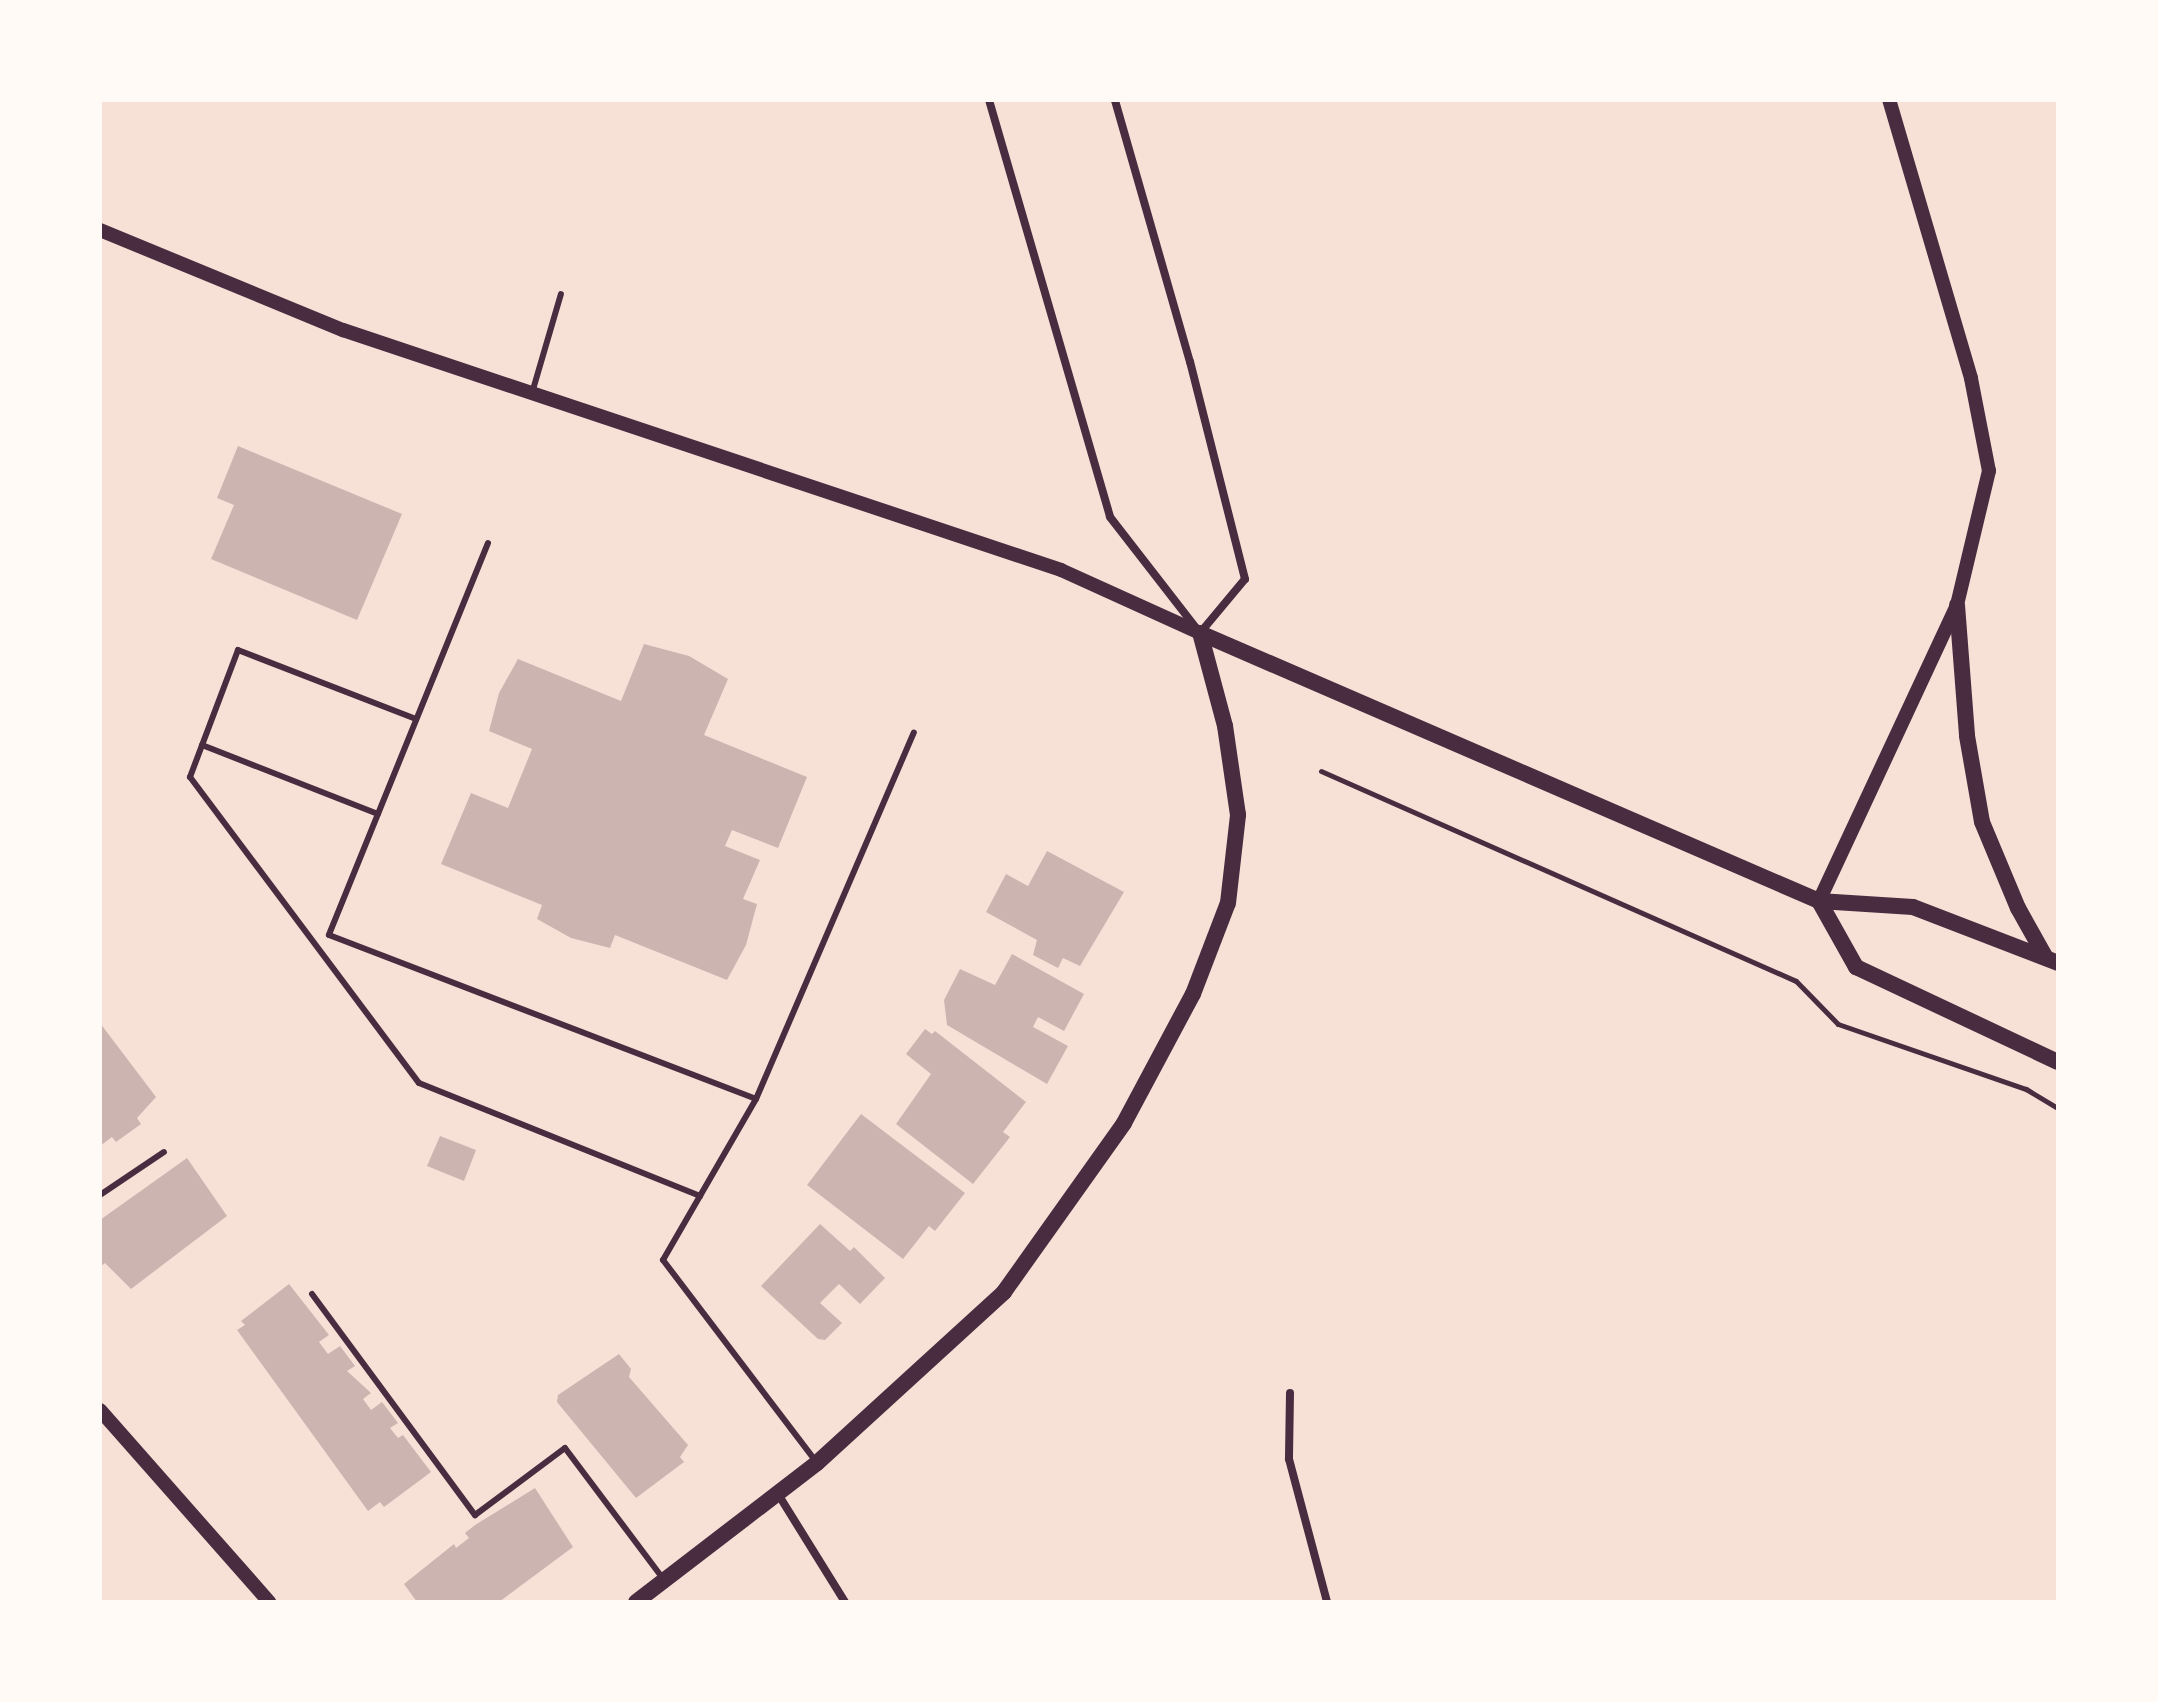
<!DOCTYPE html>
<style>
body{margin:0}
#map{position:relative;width:2158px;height:1702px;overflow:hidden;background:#f7e1d7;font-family:Spectral,serif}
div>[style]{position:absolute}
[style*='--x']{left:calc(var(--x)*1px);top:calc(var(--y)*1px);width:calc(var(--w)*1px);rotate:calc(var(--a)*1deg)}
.building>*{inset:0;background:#ccb4b1}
.path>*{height:5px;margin:-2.5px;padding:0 2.5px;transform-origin:2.5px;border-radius:2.5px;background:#4a2c40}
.service>*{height:6px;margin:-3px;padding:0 3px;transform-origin:3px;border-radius:3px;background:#4a2c40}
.minor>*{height:8px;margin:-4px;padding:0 4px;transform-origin:4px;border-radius:4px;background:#4a2c40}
.tertiary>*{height:14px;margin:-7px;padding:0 7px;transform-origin:7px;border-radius:7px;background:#4a2c40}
.secondary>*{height:16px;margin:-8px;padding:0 8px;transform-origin:8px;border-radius:8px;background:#4a2c40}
span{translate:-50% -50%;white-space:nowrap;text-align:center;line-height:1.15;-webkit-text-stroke:6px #fffaf5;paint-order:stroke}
.frame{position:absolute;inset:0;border:102px solid #fffaf5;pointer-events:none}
</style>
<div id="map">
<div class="building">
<i style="clip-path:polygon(238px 446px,402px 514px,357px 620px,211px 559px,234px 505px,217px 498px)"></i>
<i style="clip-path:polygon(644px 644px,689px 656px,728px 679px,704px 735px,807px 777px,778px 848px,732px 830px,725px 846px,760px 860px,743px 899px,757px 904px,746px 945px,727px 980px,615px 935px,610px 948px,571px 938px,537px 919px,542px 905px,441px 864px,471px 793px,508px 808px,532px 749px,489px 731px,499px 693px,518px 659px,621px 701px)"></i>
<i style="clip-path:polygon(1047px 851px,1124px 892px,1080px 966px,1063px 958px,1058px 968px,1033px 955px,1037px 940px,986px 912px,1006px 874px,1028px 886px)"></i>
<i style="clip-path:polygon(1012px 954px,1084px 994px,1064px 1031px,1038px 1017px,1033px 1027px,1068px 1046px,1047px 1084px,947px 1025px,944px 1000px,960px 969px,995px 985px)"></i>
<i style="clip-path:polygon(100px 1023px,156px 1097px,137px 1118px,141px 1124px,116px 1142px,112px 1137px,100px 1146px)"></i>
<i style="clip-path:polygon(925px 1029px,932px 1034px,935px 1031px,1026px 1102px,1003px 1132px,1010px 1137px,973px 1184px,896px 1124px,931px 1074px,906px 1054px)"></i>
<i style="clip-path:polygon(861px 1114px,965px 1193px,935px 1231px,929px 1226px,903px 1259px,807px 1185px)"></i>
<i style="clip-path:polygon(440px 1136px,476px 1150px,464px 1181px,427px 1166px)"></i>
<i style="clip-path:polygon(187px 1158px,227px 1216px,131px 1289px,105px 1263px,100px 1267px,100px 1220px)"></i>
<i style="clip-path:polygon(820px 1224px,850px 1251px,854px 1247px,885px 1278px,860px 1304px,839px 1284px,820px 1303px,842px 1323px,825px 1340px,818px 1339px,761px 1286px)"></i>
<i style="clip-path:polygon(289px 1284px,329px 1335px,319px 1342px,328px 1354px,340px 1346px,355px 1366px,347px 1371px,371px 1393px,363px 1399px,371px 1410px,382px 1402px,398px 1423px,390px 1428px,398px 1438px,403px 1435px,431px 1472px,384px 1507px,380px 1502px,368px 1511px,237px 1330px,245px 1325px,241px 1321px)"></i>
<i style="clip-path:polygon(619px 1354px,631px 1369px,629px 1377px,688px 1445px,680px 1457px,684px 1462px,636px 1498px,557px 1402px,558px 1395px)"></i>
<i style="clip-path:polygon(535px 1488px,573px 1547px,499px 1602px,417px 1602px,404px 1584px,454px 1544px,456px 1548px,469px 1538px,465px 1533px,475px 1525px)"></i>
</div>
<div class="path">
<i style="--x:1321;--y:771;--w:519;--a:23.85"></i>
<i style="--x:1796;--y:981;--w:60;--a:45.7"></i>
<i style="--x:1838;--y:1024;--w:199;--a:19.1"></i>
<i style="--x:2026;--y:1089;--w:37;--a:31"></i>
</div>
<div class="service">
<i style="--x:532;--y:393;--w:103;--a:-73.7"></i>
<i style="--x:488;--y:543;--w:423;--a:112.1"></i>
<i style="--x:329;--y:935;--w:457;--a:21"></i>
<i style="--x:756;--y:1099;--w:186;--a:120"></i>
<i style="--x:663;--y:1260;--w:251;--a:52.8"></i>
<i style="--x:416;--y:719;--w:191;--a:-158.8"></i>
<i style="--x:238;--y:650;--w:136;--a:110.7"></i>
<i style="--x:190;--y:777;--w:382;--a:53.2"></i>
<i style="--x:419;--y:1083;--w:303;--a:21.9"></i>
<i style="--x:202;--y:745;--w:189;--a:21.4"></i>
<i style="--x:756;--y:1099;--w:399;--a:-66.7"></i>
<i style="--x:100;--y:1195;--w:77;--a:-33.9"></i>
<i style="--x:312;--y:1294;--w:275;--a:53.6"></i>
<i style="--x:475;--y:1515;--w:112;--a:-36.7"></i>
<i style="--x:565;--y:1448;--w:165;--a:53.1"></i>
</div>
<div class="minor">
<i style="--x:989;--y:100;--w:434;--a:73.8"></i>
<i style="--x:1110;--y:517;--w:147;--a:52.2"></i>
<i style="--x:1200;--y:633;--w:70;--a:-50.2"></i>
<i style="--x:1245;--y:579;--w:224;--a:-104.2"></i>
<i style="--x:1190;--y:362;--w:273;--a:-106"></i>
<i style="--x:1290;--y:1393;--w:66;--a:90.9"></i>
<i style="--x:1289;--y:1459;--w:148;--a:75.1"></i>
<i style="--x:778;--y:1494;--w:127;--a:58.2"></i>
</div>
<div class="tertiary">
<i style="--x:100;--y:230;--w:263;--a:22.4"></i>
<i style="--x:343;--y:330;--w:757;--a:18.48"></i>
<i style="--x:1061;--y:570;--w:153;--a:24.4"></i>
<i style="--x:1819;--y:901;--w:327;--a:-65"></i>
<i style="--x:1957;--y:605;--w:138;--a:-76.6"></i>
<i style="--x:1989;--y:471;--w:95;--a:-101"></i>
<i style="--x:1971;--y:378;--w:290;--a:-106.4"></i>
<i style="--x:100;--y:1410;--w:256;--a:48.6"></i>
</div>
<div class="secondary">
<i style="--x:1957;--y:605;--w:131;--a:85.6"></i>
<i style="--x:1967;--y:736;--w:87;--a:80.1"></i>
<i style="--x:1982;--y:822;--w:93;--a:67.3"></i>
<i style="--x:2018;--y:908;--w:57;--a:60.8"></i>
<i style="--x:1200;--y:633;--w:675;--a:23.41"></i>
<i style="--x:1819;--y:901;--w:94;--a:3.7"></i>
<i style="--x:1913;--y:907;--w:155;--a:21.1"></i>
<i style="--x:1819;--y:901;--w:76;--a:60.7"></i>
<i style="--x:1856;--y:967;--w:223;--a:25.2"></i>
<i style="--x:636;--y:1602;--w:228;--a:-37.5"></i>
<i style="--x:817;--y:1463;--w:253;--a:-42.4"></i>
<i style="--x:1004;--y:1292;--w:207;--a:-54.6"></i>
<i style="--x:1124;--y:1123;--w:146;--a:-61.9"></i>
<i style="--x:1193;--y:994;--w:97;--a:-69"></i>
<i style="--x:1228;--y:903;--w:89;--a:-83.5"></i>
<i style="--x:1238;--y:815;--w:90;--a:-98.3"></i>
<i style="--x:1225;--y:726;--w:96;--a:-105"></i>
</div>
<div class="frame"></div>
</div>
